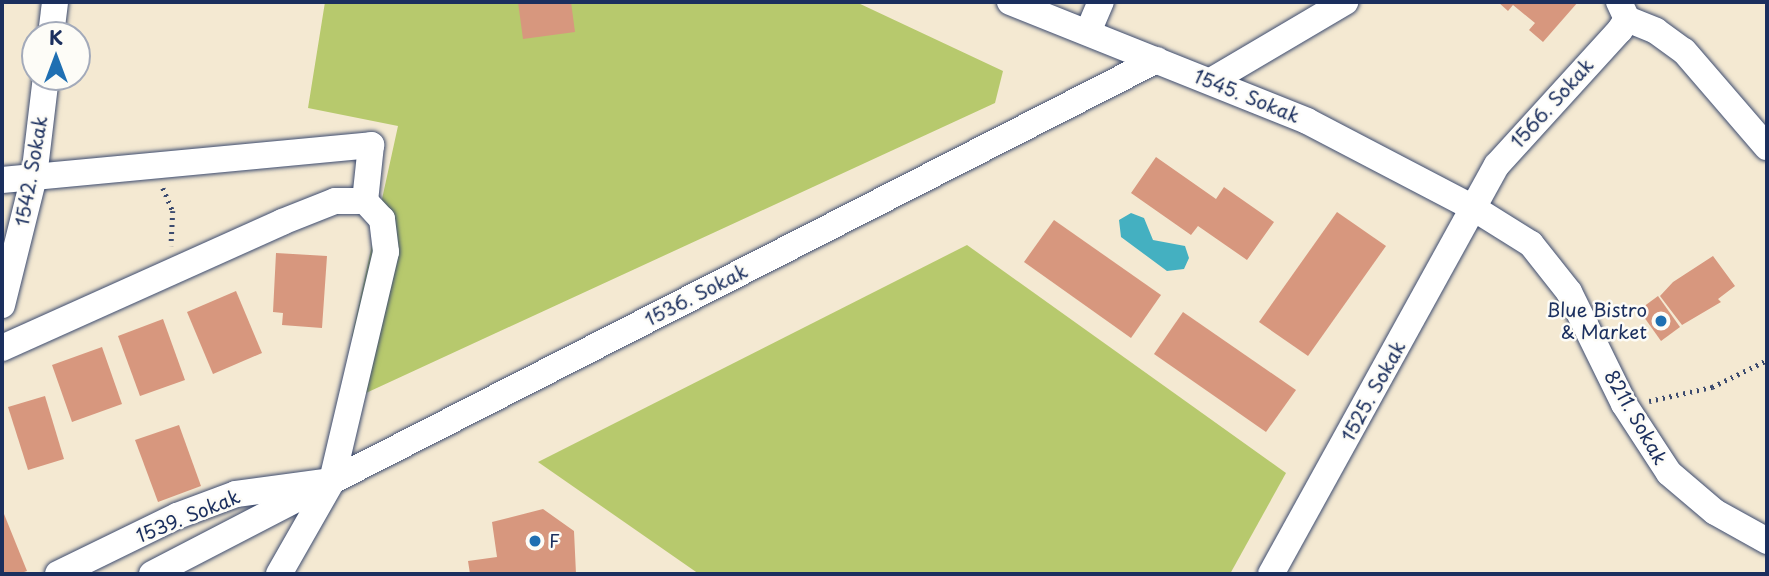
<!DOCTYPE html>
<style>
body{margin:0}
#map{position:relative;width:1769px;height:576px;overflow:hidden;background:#f4e9d2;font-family:"Playpen Sans",sans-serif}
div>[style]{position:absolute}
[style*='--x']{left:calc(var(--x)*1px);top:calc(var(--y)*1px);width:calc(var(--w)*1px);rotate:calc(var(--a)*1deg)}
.green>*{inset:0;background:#b7c96d}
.water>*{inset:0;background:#44b0c1}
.building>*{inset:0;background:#d7977e}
.path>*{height:4.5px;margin-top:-2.25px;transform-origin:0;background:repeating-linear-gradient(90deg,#3c4b6f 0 2px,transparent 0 7px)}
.roads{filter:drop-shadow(0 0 2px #3c4b6f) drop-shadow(0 0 2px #3c4b6f)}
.minor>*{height:26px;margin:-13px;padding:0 13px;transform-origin:13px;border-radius:13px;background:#fff}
.dots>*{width:19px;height:19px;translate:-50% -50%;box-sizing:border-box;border:4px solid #fdfcf7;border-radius:50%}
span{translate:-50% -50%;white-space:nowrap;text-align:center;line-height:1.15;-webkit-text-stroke:5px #fdfcf7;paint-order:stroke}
.street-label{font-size:19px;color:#1b2f5e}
.poi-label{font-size:19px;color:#1b2f5e}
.right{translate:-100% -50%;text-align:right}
.left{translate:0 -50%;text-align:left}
.frame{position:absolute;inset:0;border:4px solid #1b2f5e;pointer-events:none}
.north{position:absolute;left:21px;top:21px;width:70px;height:70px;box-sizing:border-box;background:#fdfcf7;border:2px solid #a3aaba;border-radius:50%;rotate:0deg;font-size:19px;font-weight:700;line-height:28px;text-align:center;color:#1b2f5e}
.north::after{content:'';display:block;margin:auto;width:24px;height:32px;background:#1f6fb2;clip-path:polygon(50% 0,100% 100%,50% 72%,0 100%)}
</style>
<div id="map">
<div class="green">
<i style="clip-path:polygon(325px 2px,856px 2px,1003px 71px,995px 103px,366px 393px,352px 336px,398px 126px,308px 108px)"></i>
<i style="clip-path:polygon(967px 245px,1286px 473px,1230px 574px,699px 574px,538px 462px)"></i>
</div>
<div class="water">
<i style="clip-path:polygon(1131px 213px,1144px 218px,1153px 240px,1185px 246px,1189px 258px,1184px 269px,1167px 271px,1121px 237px,1119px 220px)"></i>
</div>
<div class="building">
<i style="clip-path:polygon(518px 2px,571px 2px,575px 32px,523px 39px)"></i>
<i style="clip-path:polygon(1498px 2px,1578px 2px,1543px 42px,1529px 30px,1535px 23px,1513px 5px,1508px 11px)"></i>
<i style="clip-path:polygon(1156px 157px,1216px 199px,1224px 187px,1274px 222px,1247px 260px,1198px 226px,1191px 235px,1131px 193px)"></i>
<i style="clip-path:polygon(1337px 212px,1386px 246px,1308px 356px,1259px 322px)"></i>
<i style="clip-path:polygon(1054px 220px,1161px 295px,1131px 338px,1024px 262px)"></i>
<i style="clip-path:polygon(276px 253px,327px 256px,322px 328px,282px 325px,283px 313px,273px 312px)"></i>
<i style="clip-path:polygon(1713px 256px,1735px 286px,1718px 299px,1721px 302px,1682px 325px,1660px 296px,1673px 282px)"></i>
<i style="clip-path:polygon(236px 291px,262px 353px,213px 374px,187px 312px)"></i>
<i style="clip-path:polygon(1658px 296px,1680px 327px,1661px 341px,1639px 310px)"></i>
<i style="clip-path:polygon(1183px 312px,1296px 390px,1266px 432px,1154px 354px)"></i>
<i style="clip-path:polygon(163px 319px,185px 380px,140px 396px,118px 336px)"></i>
<i style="clip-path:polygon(102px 347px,122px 404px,72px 422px,52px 365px)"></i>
<i style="clip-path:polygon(45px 396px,64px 459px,28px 470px,8px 407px)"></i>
<i style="clip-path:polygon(179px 425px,201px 486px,158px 502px,135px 440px)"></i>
<i style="clip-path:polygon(2px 509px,27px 571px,18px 574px,2px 574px)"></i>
<i style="clip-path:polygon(543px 509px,574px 531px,576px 574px,470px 574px,468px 561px,497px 557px,492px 522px)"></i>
</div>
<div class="path">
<i style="--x:163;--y:188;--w:25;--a:67"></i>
<i style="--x:173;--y:211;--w:35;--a:93"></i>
<i style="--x:1649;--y:401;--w:65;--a:-12.5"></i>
<i style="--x:1712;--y:387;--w:61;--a:-26.1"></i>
</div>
<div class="roads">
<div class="minor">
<i style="--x:1010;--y:2;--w:320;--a:21.8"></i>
<i style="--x:1307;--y:121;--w:190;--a:27.6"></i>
<i style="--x:1475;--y:209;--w:66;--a:32"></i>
<i style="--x:1531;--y:244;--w:61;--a:51.6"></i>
<i style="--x:1569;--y:292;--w:125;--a:63.8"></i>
<i style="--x:1624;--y:404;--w:82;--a:56.9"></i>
<i style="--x:1669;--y:473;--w:60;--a:40.3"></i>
<i style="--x:1715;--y:512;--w:60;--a:29.1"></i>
<i style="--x:1627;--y:19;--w:31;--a:22"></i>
<i style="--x:1656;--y:31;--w:34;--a:36"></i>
<i style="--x:1684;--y:51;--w:127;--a:49.2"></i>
<i style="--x:1088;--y:32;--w:33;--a:-67"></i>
<i style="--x:51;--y:35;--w:33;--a:-83"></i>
<i style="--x:1211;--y:81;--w:156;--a:-30.5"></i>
<i style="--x:2;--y:180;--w:371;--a:-5.4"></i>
<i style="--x:371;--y:145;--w:56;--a:96.1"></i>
<i style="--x:2;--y:305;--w:132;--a:-76"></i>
<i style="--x:34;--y:177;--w:101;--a:-83.2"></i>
<i style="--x:2;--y:348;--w:307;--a:-24.2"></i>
<i style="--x:282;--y:222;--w:57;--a:-21.6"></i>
<i style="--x:335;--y:201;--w:30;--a:0"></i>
<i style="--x:365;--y:201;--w:25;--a:47"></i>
<i style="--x:382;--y:219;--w:33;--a:83"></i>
<i style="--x:386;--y:252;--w:235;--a:103.3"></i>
<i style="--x:58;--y:574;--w:132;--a:-26"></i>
<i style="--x:177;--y:516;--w:63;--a:-20.4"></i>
<i style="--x:236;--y:494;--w:97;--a:-7.7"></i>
<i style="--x:152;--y:574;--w:182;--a:-27.4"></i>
<i style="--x:279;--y:574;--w:107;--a:-60.3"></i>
<i style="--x:332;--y:481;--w:926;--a:-27.04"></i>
<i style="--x:1271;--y:574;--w:467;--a:-61.1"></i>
<i style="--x:1497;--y:165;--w:183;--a:-47.7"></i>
<i style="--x:1620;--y:30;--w:13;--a:-58"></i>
<i style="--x:1627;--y:19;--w:19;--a:-115"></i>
</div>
</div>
<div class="dots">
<i style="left:1661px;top:321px;background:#1f6fb2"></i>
<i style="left:535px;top:541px;background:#1f6fb2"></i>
</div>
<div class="street-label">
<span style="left:1247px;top:96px;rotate:22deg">1545. Sokak</span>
<span style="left:1552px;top:103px;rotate:-48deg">1566. Sokak</span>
<span style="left:31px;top:171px;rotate:-80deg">1542. Sokak</span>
<span style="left:696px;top:295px;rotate:-27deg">1536. Sokak</span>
<span style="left:1373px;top:391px;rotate:-61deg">1525. Sokak</span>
<span style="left:1636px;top:417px;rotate:60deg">8211. Sokak</span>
<span style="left:188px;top:516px;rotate:-22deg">1539. Sokak</span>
</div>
<div class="poi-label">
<span class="right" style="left:1647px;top:321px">Blue Bistro<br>&amp; Market</span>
<span class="left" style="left:549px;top:541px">F</span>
</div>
<div class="frame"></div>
<div class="north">K</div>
</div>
